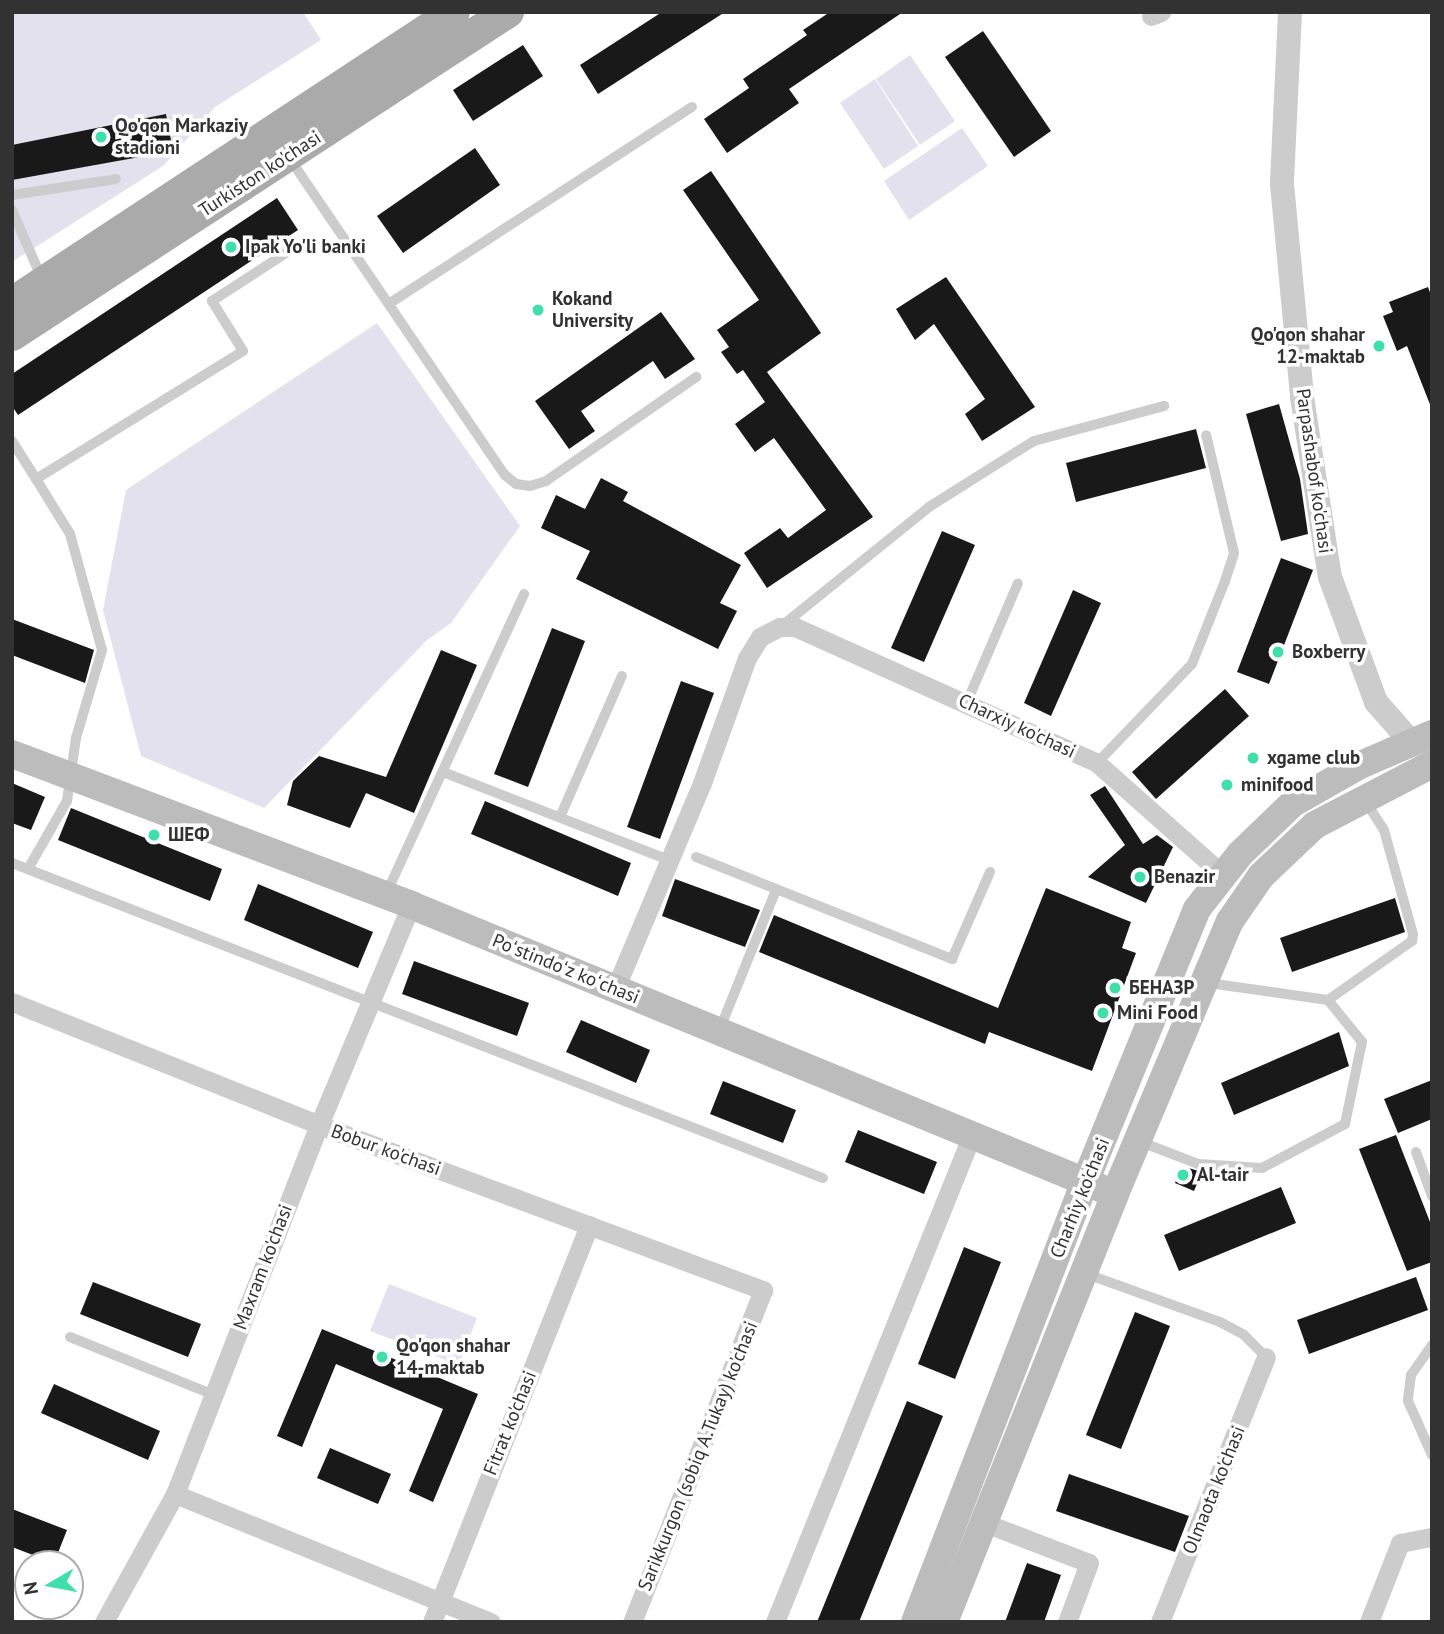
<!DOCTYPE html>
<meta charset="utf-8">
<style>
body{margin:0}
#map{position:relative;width:1444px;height:1634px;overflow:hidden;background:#fff;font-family:"PT Sans",sans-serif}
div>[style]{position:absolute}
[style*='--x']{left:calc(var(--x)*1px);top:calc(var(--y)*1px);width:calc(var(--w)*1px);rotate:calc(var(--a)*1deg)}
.green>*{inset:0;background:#e4e1ee}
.building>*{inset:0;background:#191919}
.service>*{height:10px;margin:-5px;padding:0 5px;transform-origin:5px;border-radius:5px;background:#ccc}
.minor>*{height:19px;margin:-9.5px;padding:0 9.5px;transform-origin:9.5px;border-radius:9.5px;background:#ccc}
.tertiary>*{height:24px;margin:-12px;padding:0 12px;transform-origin:12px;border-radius:12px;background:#ccc}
.secondary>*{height:28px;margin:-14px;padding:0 14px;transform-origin:14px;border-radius:14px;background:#bcbcbc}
.primary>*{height:32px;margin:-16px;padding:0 16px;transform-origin:16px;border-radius:16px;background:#aaa}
.dots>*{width:19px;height:19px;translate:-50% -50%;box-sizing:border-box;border:4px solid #fff;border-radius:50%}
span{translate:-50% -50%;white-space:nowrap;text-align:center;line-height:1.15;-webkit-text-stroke:7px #fff;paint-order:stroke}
.poi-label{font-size:19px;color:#323232;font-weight:700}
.left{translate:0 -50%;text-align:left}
.right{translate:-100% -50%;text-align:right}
.street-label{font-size:19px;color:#323232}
.frame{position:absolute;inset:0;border:14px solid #323232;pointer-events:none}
.north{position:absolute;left:14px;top:1550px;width:70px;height:70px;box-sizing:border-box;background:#fff;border:2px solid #adadad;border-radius:50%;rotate:260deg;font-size:19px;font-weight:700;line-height:28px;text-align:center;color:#323232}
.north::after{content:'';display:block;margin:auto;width:24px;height:32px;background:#3edfab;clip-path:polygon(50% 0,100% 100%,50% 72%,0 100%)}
</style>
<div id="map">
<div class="green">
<i style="clip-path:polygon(12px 12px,303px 12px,321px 40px,215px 107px,163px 166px,12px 262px)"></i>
<i style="clip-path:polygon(910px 55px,955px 121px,920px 145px,876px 79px)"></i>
<i style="clip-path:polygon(875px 79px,918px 146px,884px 169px,840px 103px)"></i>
<i style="clip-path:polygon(962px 128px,988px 166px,909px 220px,884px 181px)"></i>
<i style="clip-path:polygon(377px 323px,520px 526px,451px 623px,427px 640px,264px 808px,141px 756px,103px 610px,126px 490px)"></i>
<i style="clip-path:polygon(389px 1284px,477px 1318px,459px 1365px,370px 1331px)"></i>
</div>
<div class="building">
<i style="clip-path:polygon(662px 12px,725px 12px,598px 94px,580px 65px)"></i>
<i style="clip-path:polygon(830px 12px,903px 12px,789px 89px,799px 103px,727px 153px,704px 119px,749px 88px,743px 79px,807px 35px,803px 30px)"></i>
<i style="clip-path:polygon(983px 31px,1051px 131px,1014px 157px,945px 57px)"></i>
<i style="clip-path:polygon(523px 45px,543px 76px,473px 121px,453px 90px)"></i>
<i style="clip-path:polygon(166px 114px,173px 151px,12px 180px,12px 145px)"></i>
<i style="clip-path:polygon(475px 148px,500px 185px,403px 253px,377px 216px)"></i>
<i style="clip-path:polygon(711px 171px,821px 333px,767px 372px,873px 517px,767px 588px,744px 553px,780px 528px,788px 538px,826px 510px,774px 438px,755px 452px,735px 424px,765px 402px,743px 370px,737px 374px,721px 352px,729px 347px,717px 330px,759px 300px,683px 190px)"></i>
<i style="clip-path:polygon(277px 198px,298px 230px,18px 415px,12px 406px,12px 374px)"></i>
<i style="clip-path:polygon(946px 277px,1035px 407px,982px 441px,965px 414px,985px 399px,934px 324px,915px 340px,896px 309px)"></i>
<i style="clip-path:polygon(1428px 287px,1432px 298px,1431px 407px,1407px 346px,1397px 351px,1383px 316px,1393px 312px,1389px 302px)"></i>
<i style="clip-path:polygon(661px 312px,695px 359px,665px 379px,653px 361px,581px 411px,595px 431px,569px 449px,535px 401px)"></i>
<i style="clip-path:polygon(1279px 404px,1300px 479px,1308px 534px,1281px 541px,1246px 414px)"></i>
<i style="clip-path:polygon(1196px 429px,1206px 468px,1076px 502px,1066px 463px)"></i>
<i style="clip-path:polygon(601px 478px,628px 492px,623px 501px,741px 565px,720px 603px,737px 611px,718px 649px,576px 579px,590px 551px,541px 528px,556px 495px,585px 509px)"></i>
<i style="clip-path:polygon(942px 531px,975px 545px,924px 662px,891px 648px)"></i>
<i style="clip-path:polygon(1281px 558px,1313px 570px,1269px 684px,1237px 672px)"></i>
<i style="clip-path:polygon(1073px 590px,1101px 603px,1051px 716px,1024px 703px)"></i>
<i style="clip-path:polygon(12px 619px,94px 650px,85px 683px,12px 655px)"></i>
<i style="clip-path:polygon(552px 628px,585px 641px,528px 787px,494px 774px)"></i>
<i style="clip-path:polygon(441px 650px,477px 665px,414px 813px,366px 793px,350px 828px,287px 805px,293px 781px,319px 756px,386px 777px)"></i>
<i style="clip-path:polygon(681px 681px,714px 693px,660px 839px,627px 827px)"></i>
<i style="clip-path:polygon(1225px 689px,1249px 716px,1156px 799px,1132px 772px)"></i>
<i style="clip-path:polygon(12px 783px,45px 797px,31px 830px,12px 823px)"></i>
<i style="clip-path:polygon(1105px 786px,1143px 844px,1157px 835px,1173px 847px,1146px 903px,1088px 877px,1125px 845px,1090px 795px)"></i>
<i style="clip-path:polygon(485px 801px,631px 863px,618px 896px,471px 834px)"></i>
<i style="clip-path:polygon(71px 808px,222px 869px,210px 901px,58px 840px)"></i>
<i style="clip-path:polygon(675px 879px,760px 910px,745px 947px,662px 916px)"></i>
<i style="clip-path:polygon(258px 884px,373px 932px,358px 968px,244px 920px)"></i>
<i style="clip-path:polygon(1046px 888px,1131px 922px,1122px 948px,1136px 953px,1092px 1071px,989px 1032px,985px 1044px,759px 952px,774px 915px,998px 1008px)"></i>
<i style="clip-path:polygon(1395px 898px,1405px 932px,1292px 972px,1280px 938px)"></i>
<i style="clip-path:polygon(414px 961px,529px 1003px,517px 1036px,402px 994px)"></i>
<i style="clip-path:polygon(581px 1020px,650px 1050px,636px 1083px,566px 1052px)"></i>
<i style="clip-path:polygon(1339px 1032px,1349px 1066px,1234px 1115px,1221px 1083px)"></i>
<i style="clip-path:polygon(1432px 1080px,1432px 1119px,1398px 1133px,1384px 1099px)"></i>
<i style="clip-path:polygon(723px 1081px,796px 1110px,783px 1143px,710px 1114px)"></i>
<i style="clip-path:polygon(858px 1130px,937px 1162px,924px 1194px,845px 1162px)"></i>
<i style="clip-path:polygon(1396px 1135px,1432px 1227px,1432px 1262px,1407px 1271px,1359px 1149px)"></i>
<i style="clip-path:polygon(1182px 1166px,1202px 1172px,1194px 1191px,1175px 1183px)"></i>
<i style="clip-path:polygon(1281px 1187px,1296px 1223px,1179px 1271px,1164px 1235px)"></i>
<i style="clip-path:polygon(964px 1247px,1001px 1262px,955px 1379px,918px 1364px)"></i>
<i style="clip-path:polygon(1416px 1277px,1428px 1310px,1309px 1354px,1297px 1320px)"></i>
<i style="clip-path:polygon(93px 1282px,201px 1324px,188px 1357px,80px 1314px)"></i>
<i style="clip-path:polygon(1135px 1312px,1170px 1326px,1121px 1449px,1086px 1435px)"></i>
<i style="clip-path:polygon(322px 1329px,478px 1394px,433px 1502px,409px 1491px,443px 1409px,336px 1364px,302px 1447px,277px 1436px)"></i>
<i style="clip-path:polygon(54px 1384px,160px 1431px,148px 1460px,41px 1413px)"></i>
<i style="clip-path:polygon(907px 1401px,943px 1416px,859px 1622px,817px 1622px)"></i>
<i style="clip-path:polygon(330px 1448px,391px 1474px,378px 1504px,317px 1478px)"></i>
<i style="clip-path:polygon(1069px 1474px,1189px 1516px,1175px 1552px,1056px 1511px)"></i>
<i style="clip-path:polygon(12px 1509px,67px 1530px,54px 1563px,12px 1547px)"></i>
<i style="clip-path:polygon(1027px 1563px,1061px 1575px,1044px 1622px,1005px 1622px)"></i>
</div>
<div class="service">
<i style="--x:290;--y:159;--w:382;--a:55.8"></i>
<i style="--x:505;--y:475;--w:14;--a:39"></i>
<i style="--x:516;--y:484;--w:14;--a:8"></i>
<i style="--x:530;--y:486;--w:17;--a:-17"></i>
<i style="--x:546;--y:481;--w:183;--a:-34.7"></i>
<i style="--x:12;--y:195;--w:105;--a:-8.7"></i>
<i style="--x:12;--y:210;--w:75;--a:66.5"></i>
<i style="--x:390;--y:303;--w:360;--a:-33"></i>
<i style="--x:12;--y:441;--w:45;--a:57.7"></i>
<i style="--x:783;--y:625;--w:188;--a:-38.9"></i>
<i style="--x:929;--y:507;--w:124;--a:-32.2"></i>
<i style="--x:1034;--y:441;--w:135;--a:-15.1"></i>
<i style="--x:967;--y:702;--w:129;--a:-66.8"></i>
<i style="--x:1097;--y:763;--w:137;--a:-46.2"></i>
<i style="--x:1192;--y:664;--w:89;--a:-68.3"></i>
<i style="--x:1225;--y:581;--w:29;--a:-72"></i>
<i style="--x:1234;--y:553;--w:121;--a:-103.3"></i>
<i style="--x:443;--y:772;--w:243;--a:21.3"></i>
<i style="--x:560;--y:817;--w:154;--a:-66.3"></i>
<i style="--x:696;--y:857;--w:276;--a:21.7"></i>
<i style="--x:952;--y:959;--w:95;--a:-66.4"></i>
<i style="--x:12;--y:863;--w:870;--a:21.23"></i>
<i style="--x:28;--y:869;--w:78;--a:-60.2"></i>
<i style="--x:67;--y:801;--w:64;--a:-81.9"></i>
<i style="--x:76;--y:738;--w:92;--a:-73.5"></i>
<i style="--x:102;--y:650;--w:120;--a:-105.4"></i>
<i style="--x:70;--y:534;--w:65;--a:-121.7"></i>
<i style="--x:36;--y:479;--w:243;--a:-31.7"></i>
<i style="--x:243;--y:351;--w:59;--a:-121.8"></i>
<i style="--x:212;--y:301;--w:88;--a:-33"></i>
<i style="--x:387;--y:892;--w:328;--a:-65.3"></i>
<i style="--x:1328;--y:1000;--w:103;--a:-35.1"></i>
<i style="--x:1412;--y:941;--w:7;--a:-82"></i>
<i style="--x:1413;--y:934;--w:108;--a:-105.6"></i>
<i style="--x:1384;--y:830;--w:35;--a:-123"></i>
<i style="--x:719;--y:1031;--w:152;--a:-68"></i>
<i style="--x:1141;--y:1142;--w:61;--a:21.1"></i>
<i style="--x:1198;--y:1164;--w:64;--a:3.6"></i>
<i style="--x:1262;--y:1168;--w:94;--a:-27.9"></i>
<i style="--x:1345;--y:1124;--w:84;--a:-78.3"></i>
<i style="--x:1362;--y:1042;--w:54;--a:-129"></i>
<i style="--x:1328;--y:1000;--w:121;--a:-171.9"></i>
<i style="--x:1416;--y:1152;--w:47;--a:70"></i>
<i style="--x:1084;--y:1273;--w:145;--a:19.8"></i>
<i style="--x:1220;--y:1322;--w:27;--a:28"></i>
<i style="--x:1244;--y:1335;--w:31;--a:45"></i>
<i style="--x:70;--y:1337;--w:155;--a:21.9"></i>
<i style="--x:1432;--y:1345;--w:37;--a:125"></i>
<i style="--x:1411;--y:1375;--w:26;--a:97"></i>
<i style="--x:1408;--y:1401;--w:59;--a:66"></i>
</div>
<div class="minor">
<i style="--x:1151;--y:16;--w:11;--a:-22"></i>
<i style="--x:615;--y:989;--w:224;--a:-67.1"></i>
<i style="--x:702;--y:783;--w:133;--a:-70.2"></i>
<i style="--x:747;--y:658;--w:25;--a:-58"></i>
<i style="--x:760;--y:637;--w:22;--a:-27"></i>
<i style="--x:780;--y:627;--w:15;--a:0"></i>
<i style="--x:795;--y:627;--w:331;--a:24.2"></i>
<i style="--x:1097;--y:763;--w:169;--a:41.6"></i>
<i style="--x:12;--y:1002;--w:331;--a:21.8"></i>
<i style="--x:319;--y:1125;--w:474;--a:20.4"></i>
<i style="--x:763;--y:1290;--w:357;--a:111.5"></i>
<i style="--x:175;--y:1494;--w:341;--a:22.1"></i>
<i style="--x:985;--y:1523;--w:111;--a:21"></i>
<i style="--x:1089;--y:1563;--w:63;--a:110.4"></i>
<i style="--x:104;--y:1622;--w:146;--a:-61"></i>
<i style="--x:175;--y:1494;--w:396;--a:-68.7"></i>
<i style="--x:319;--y:1125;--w:238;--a:-67.3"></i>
<i style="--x:432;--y:1622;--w:427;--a:-68.4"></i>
<i style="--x:775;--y:1622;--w:525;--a:-67.98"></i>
<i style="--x:1160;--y:1622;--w:285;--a:-68.2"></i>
<i style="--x:1369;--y:1622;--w:85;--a:-68.6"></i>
<i style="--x:1400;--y:1543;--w:33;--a:-11"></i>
</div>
<div class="tertiary">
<i style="--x:1290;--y:12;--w:172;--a:92.7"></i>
<i style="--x:1282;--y:184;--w:214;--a:84.6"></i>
<i style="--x:1302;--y:397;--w:182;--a:81.2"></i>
<i style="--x:1330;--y:577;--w:133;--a:69.8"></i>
<i style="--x:1376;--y:702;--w:53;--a:48.8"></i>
</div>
<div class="secondary">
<i style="--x:12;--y:754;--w:427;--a:20.7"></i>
<i style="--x:411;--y:905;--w:761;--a:22.32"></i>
<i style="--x:915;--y:1622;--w:472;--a:-68.9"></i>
<i style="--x:1085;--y:1182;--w:295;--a:-67.7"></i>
<i style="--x:1197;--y:909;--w:70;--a:-52"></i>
<i style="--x:1240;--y:854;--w:74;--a:-43.9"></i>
<i style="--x:1293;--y:803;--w:75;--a:-29.6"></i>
<i style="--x:1358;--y:766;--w:81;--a:-23.4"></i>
<i style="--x:944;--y:1622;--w:461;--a:-68.2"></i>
<i style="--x:1115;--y:1194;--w:296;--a:-67.2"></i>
<i style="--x:1230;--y:921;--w:55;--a:-55.4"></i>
<i style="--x:1261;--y:876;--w:74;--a:-43.4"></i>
<i style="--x:1315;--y:825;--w:132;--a:-27.5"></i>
</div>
<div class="primary">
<i style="--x:12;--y:303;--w:529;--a:-33.36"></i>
<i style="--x:12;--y:335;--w:592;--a:-33.07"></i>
</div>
<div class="dots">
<i style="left:101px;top:137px;background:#3edfab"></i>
<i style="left:231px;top:247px;background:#3edfab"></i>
<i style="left:538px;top:310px;background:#3edfab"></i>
<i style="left:1379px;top:346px;background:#3edfab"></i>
<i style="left:1278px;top:652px;background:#3edfab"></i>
<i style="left:1253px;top:758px;background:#3edfab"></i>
<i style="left:1227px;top:785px;background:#3edfab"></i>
<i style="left:154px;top:835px;background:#3edfab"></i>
<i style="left:1140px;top:877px;background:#3edfab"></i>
<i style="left:1115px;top:988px;background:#3edfab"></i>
<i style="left:1103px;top:1013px;background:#3edfab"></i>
<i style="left:1183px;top:1175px;background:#3edfab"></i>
<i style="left:382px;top:1357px;background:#3edfab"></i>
</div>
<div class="poi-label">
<span class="left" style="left:115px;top:137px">Qo'qon Markaziy<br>stadioni</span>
<span class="left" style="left:245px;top:247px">Ipak Yo'li banki</span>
<span class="left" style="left:552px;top:310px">Kokand<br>University</span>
<span class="right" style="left:1365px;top:346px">Qo'qon shahar<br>12-maktab</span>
<span class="left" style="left:1292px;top:652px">Boxberry</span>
<span class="left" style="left:1267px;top:758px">xgame club</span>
<span class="left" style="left:1241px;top:785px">minifood</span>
<span class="left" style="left:168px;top:835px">ШЕФ</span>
<span class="left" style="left:1154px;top:877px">Benazir</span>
<span class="left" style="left:1129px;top:988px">БЕНАЗР</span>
<span class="left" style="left:1117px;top:1013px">Mini Food</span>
<span class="left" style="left:1197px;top:1175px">Al-tair</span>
<span class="left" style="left:396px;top:1357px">Qo'qon shahar<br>14-maktab</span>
</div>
<div class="street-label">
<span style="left:260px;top:174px;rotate:-33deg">Turkiston ko'chasi</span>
<span style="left:1314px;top:471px;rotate:82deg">Parpashabof ko'chasi</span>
<span style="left:1017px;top:726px;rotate:25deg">Charxiy ko'chasi</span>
<span style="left:566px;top:969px;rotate:22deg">Poʻstindoʻz koʻchasi</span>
<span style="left:386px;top:1150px;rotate:20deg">Bobur ko'chasi</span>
<span style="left:1080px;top:1198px;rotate:-68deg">Charhiy ko'chasi</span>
<span style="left:263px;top:1267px;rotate:-69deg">Maxram ko'chasi</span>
<span style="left:510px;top:1423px;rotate:-68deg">Fitrat ko'chasi</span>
<span style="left:698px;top:1456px;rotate:-68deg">Sarikkurgon (sobiq A.Tukay) ko'chasi</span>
<span style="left:1214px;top:1490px;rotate:-68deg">Olmaota ko'chasi</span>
</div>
<div class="frame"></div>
<div class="north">N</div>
</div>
